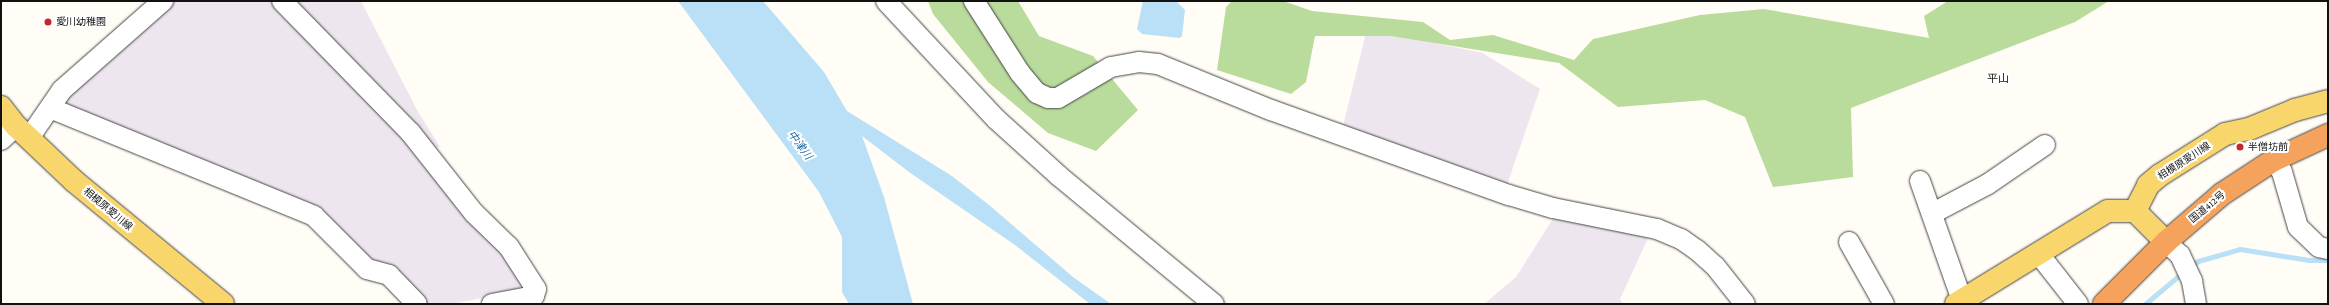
<!DOCTYPE html>
<meta charset="utf-8">
<style>
body{margin:0}
#map{position:relative;width:2329px;height:305px;overflow:hidden;background:#fffdf5;font-family:"Crimson Pro","Noto Sans JP",serif}
div>[style]{position:absolute}
[style*='--x']{left:calc(var(--x)*1px);top:calc(var(--y)*1px);width:calc(var(--w)*1px);rotate:calc(var(--a)*1deg)}
.industrial>*{inset:0;background:#eee6ef}
.forest>*{inset:0;background:#b9dc9c}
.water>*{inset:0;background:#b9e0f7}
.stream>*{height:5px;margin:-2.5px;padding:0 2.5px;transform-origin:2.5px;border-radius:2.5px;background:#b9e0f7}
.roads{filter:drop-shadow(0 0 1px #444) drop-shadow(0 0 1px #444)}
.minor>*{height:20px;margin:-10px;padding:0 10px;transform-origin:10px;border-radius:10px;background:#fff}
.major>*{height:22px;margin:-11px;padding:0 11px;transform-origin:11px;border-radius:11px;background:#f9d66b}
.highway>*{height:22px;margin:-11px;padding:0 11px;transform-origin:11px;border-radius:11px;background:#f5a25d}
.dots>*{width:11px;height:11px;translate:-50% -50%;box-sizing:border-box;border:2px solid #fff;border-radius:50%}
span{translate:-50% -50%;white-space:nowrap;text-align:center;line-height:1.15;-webkit-text-stroke:4px #fff;paint-order:stroke}
.poi-label{font-size:10px;color:#111}
.left{translate:0 -50%;text-align:left}
.street-label{font-size:10px;color:#111}
.neighbourhood-label{font-size:11px;color:#111}
.water-label{font-size:11px;color:#1768a6;font-style:italic}
.frame{position:absolute;inset:0;border:2px solid #111;pointer-events:none}
</style>
<div id="map">
<div class="industrial">
<i style="clip-path:polygon(172px 1px,272px 1px,412px 145px,503px 253px,522px 280px,519px 291px,451px 304px,425px 304px,368px 259px,322px 212px,68px 108px,64px 99px)"></i>
<i style="clip-path:polygon(293px 1px,361px 1px,417px 110px,440px 147px,436px 148px)"></i>
<i style="clip-path:polygon(1367px 29px,1483px 53px,1540px 89px,1507px 185px,1342px 130px)"></i>
<i style="clip-path:polygon(1556px 214px,1650px 234px,1620px 299px,1623px 304px,1484px 304px,1516px 277px)"></i>
</div>
<div class="forest">
<i style="clip-path:polygon(928px 1px,1018px 1px,1039px 36px,1093px 56px,1138px 110px,1096px 151px,1048px 133px,988px 82px,933px 14px)"></i>
<i style="clip-path:polygon(1232px 1px,1283px 1px,1312px 11px,1423px 22px,1450px 40px,1493px 35px,1574px 60px,1593px 39px,1700px 15px,1764px 9px,1929px 38px,1924px 16px,1948px 1px,2109px 1px,2075px 22px,1851px 108px,1853px 177px,1773px 187px,1745px 117px,1705px 100px,1618px 107px,1559px 63px,1391px 36px,1315px 36px,1306px 82px,1291px 94px,1217px 70px,1226px 7px)"></i>
</div>
<div class="water">
<i style="clip-path:polygon(678px 1px,763px 1px,824px 72px,847px 111px,952px 176px,989px 205px,1073px 277px,1111px 304px,1090px 304px,1015px 245px,909px 172px,862px 136px,884px 197px,913px 304px,849px 304px,842px 292px,842px 237px,819px 192px)"></i>
<i style="clip-path:polygon(1143px 1px,1176px 1px,1185px 10px,1182px 36px,1180px 38px,1142px 34px,1137px 29px)"></i>
</div>
<div class="stream">
<i style="--x:2189;--y:267;--w:11;--a:-34"></i>
<i style="--x:2198;--y:261;--w:44;--a:-15.9"></i>
<i style="--x:2240;--y:249;--w:70;--a:9.1"></i>
<i style="--x:2309;--y:260;--w:19;--a:0"></i>
<i style="--x:2145;--y:304;--w:50;--a:-40.1"></i>
</div>
<div class="roads">
<div class="minor">
<i style="--x:282;--y:1;--w:183;--a:45.7"></i>
<i style="--x:410;--y:132;--w:103;--a:51.7"></i>
<i style="--x:474;--y:213;--w:49;--a:44.2"></i>
<i style="--x:509;--y:247;--w:50;--a:57.3"></i>
<i style="--x:536;--y:289;--w:7;--a:106"></i>
<i style="--x:534;--y:296;--w:43;--a:169.2"></i>
<i style="--x:886;--y:1;--w:161;--a:47"></i>
<i style="--x:996;--y:119;--w:85;--a:42.1"></i>
<i style="--x:1059;--y:176;--w:201;--a:39.6"></i>
<i style="--x:974;--y:1;--w:85;--a:57.4"></i>
<i style="--x:1020;--y:73;--w:26;--a:50"></i>
<i style="--x:1037;--y:93;--w:12;--a:24"></i>
<i style="--x:1048;--y:98;--w:10;--a:0"></i>
<i style="--x:1058;--y:98;--w:61;--a:-30.3"></i>
<i style="--x:1111;--y:67;--w:28;--a:-10"></i>
<i style="--x:1139;--y:62;--w:19;--a:6"></i>
<i style="--x:1158;--y:64;--w:122;--a:22.2"></i>
<i style="--x:1271;--y:110;--w:253;--a:19.7"></i>
<i style="--x:1509;--y:195;--w:46;--a:16.5"></i>
<i style="--x:1553;--y:208;--w:106;--a:11.4"></i>
<i style="--x:1657;--y:229;--w:26;--a:23"></i>
<i style="--x:1681;--y:239;--w:19;--a:35"></i>
<i style="--x:1697;--y:250;--w:24;--a:42"></i>
<i style="--x:1715;--y:266;--w:48;--a:51.7"></i>
<i style="--x:50;--y:108;--w:285;--a:22.2"></i>
<i style="--x:314;--y:216;--w:75;--a:45"></i>
<i style="--x:367;--y:269;--w:23;--a:15"></i>
<i style="--x:389;--y:275;--w:40;--a:46"></i>
<i style="--x:29;--y:138;--w:58;--a:-55.5"></i>
<i style="--x:62;--y:90;--w:135;--a:-41.4"></i>
<i style="--x:1;--y:140;--w:21;--a:-43"></i>
<i style="--x:2274;--y:160;--w:14;--a:56"></i>
<i style="--x:2282;--y:172;--w:57;--a:73.8"></i>
<i style="--x:2298;--y:227;--w:29;--a:44"></i>
<i style="--x:2319;--y:247;--w:9;--a:13"></i>
<i style="--x:1920;--y:181;--w:126;--a:70.6"></i>
<i style="--x:1933;--y:213;--w:62;--a:-27.8"></i>
<i style="--x:1988;--y:184;--w:69;--a:-34.4"></i>
<i style="--x:1849;--y:242;--w:71;--a:60.6"></i>
<i style="--x:2166;--y:242;--w:19;--a:43"></i>
<i style="--x:2180;--y:255;--w:29;--a:65"></i>
<i style="--x:2192;--y:281;--w:23;--a:80"></i>
<i style="--x:2038;--y:253;--w:65;--a:51.9"></i>
</div>
<div class="major">
<i style="--x:1;--y:107;--w:24;--a:52"></i>
<i style="--x:16;--y:126;--w:80;--a:43.5"></i>
<i style="--x:74;--y:181;--w:193;--a:39.5"></i>
<i style="--x:2135;--y:211;--w:29;--a:-63"></i>
<i style="--x:2148;--y:185;--w:16;--a:-40"></i>
<i style="--x:2160;--y:175;--w:77;--a:-32.2"></i>
<i style="--x:2225;--y:134;--w:25;--a:-12"></i>
<i style="--x:2249;--y:129;--w:50;--a:-22.4"></i>
<i style="--x:2295;--y:110;--w:34;--a:-15"></i>
<i style="--x:2135;--y:211;--w:44;--a:45"></i>
<i style="--x:1956;--y:304;--w:178;--a:-31.5"></i>
<i style="--x:2108;--y:211;--w:27;--a:0"></i>
</div>
<div class="highway">
<i style="--x:2104;--y:304;--w:88;--a:-45"></i>
<i style="--x:2166;--y:242;--w:74;--a:-40.6"></i>
<i style="--x:2222;--y:194;--w:62;--a:-33.2"></i>
<i style="--x:2274;--y:160;--w:60;--a:-24.8"></i>
</div>
</div>
<div class="dots">
<i style="left:48px;top:22px;background:#c4262e"></i>
<i style="left:2240px;top:147px;background:#c4262e"></i>
</div>
<div class="poi-label">
<span class="left" style="left:56px;top:22px">愛川幼稚園</span>
<span class="left" style="left:2248px;top:147px">半僧坊前</span>
</div>
<div class="street-label">
<span style="left:2184px;top:161px;rotate:-33deg">相模原愛川線</span>
<span style="left:2207px;top:207px;rotate:-40deg">国道412号</span>
<span style="left:108px;top:209px;rotate:40deg">相模原愛川線</span>
</div>
<div class="neighbourhood-label">
<span style="left:1998px;top:78px">平山</span>
</div>
<div class="water-label">
<span style="left:800px;top:145px;rotate:53deg">中津川</span>
</div>
<div class="frame"></div>
</div>
